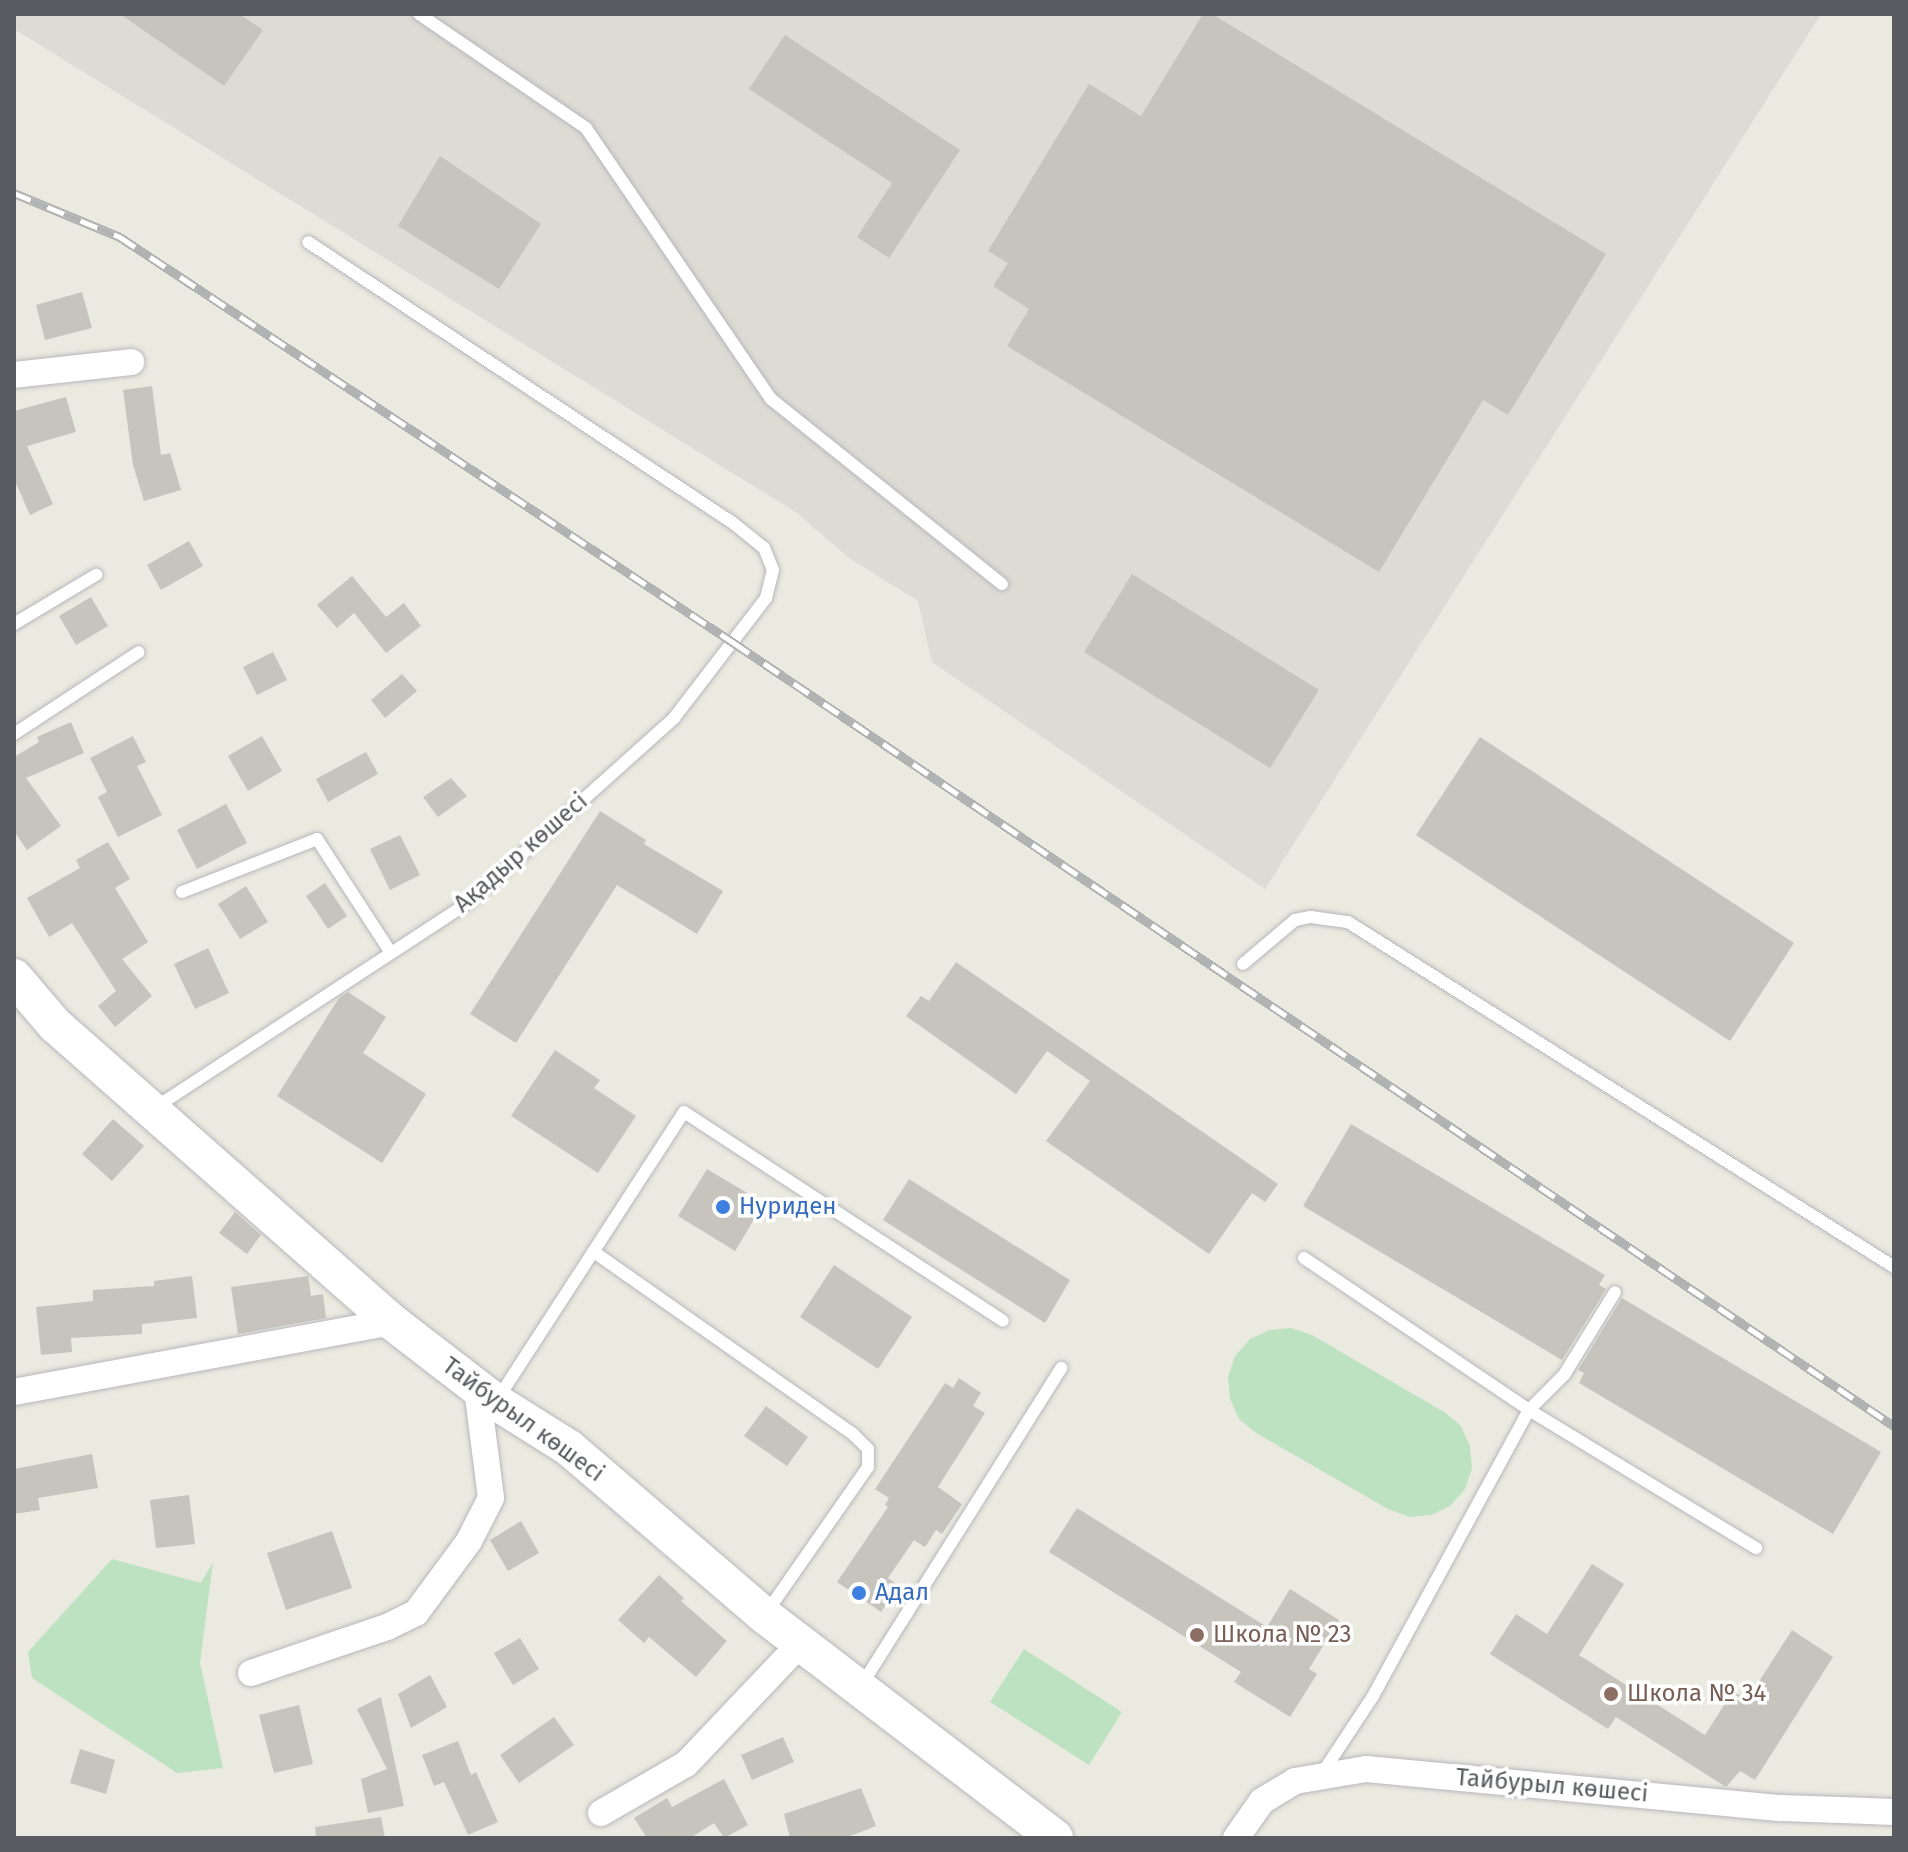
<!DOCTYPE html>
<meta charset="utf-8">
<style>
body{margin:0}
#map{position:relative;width:1908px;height:1852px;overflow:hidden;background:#ebeae0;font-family:"Fira Sans",sans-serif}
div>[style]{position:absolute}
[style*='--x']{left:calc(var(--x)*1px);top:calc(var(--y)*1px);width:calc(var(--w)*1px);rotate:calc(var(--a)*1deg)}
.industrial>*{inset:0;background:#dcdbd4}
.green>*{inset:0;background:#bde2c1}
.building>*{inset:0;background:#c6c4bd}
.roads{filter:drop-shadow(0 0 2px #b6b7bc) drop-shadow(0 0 2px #b6b7bc)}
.service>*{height:12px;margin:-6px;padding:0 6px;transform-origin:6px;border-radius:6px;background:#fff}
.minor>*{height:26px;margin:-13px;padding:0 13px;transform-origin:13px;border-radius:13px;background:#fff}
.secondary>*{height:36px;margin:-18px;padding:0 18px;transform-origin:18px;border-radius:18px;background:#fff}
.rail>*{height:9px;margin-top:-4.5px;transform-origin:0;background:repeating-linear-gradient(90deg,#fff 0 18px,#b1b2b2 0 36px);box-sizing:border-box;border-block:2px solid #b1b2b2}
.dots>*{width:22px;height:22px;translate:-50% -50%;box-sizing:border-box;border:4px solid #fff;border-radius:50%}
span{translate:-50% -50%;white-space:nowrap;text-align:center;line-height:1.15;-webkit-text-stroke:7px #fff;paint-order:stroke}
.street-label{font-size:24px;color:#595b60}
.shop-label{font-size:24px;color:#366cbe}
.left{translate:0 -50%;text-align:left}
.education-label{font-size:24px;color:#785e54}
.frame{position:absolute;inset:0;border:16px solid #595b60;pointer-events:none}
</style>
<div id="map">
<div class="industrial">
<i style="clip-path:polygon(14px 14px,1821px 14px,1265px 889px,932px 662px,918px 601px,849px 558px,797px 513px,14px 29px)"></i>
</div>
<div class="green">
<i style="clip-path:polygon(1291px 1328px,1312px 1335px,1444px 1412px,1461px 1426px,1470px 1446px,1472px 1468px,1465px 1489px,1450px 1506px,1431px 1515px,1409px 1517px,1388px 1509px,1256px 1433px,1239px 1419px,1230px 1399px,1228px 1377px,1235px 1356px,1250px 1339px,1269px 1330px)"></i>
<i style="clip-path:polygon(112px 1559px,201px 1583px,213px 1562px,200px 1663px,223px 1768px,177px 1773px,32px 1678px,28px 1652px)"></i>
<i style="clip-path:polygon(1024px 1649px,1122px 1712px,1089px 1765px,990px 1702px)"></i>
</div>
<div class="building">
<i style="clip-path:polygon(120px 14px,239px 14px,263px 30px,224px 86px)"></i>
<i style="clip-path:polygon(1203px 14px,1212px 14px,1606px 254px,1508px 415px,1483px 400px,1379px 572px,1007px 346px,1029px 309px,993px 286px,1008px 263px,988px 251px,1089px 84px,1141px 116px)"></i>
<i style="clip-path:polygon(785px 35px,960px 150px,889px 258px,857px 237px,892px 183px,749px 89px)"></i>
<i style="clip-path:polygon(440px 156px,541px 224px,499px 289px,398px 226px)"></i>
<i style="clip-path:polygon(82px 292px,92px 328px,45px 340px,36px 305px)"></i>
<i style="clip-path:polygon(152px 386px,161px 455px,170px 453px,181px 490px,144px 501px,133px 465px,123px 390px)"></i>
<i style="clip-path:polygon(66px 397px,76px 432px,27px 446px,53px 504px,30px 515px,14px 479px,14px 411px)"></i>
<i style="clip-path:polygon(189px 541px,203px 566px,161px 590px,147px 565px)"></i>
<i style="clip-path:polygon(1132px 574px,1319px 690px,1270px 768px,1084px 652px)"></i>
<i style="clip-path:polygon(352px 576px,386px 617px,404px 603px,421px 626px,386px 653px,354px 613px,337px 628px,317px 605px)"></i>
<i style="clip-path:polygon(91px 597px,108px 626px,76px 645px,59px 616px)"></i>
<i style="clip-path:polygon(273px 652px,287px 680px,257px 695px,243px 667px)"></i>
<i style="clip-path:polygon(402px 674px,417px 691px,385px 718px,371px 700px)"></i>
<i style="clip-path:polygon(71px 722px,84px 753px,26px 778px,61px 826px,27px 850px,14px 831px,14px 757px,39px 742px,37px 737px)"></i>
<i style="clip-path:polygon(133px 736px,146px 762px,137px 766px,162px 815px,118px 837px,98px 797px,107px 792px,90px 758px)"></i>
<i style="clip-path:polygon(262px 736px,282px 771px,248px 791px,228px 756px)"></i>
<i style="clip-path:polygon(1480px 737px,1794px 943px,1730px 1041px,1416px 835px)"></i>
<i style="clip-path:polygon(366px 752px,378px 774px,328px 802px,316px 779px)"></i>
<i style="clip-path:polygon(451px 778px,467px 796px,438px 817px,423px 797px)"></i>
<i style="clip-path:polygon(226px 804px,247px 843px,197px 869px,177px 830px)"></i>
<i style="clip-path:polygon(600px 811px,646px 840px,644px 844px,723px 891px,697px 934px,617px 885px,516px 1043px,470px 1014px)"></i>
<i style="clip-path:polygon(400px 835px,420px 875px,390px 890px,370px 849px)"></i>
<i style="clip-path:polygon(108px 842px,130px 879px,115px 888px,148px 942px,122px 959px,152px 996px,115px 1027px,98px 1006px,116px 991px,72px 923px,49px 937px,27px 898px,80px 868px,76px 860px)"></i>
<i style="clip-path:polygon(325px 883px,347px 916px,328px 929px,306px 896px)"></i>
<i style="clip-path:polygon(246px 886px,268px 922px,240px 939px,218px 904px)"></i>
<i style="clip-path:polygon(208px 948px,229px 993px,195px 1009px,174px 964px)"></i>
<i style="clip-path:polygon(956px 962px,1278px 1184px,1265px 1202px,1252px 1193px,1209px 1254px,1046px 1141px,1090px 1081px,1047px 1051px,1016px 1094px,906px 1016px,921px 996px,929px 1001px)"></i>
<i style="clip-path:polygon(348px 992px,386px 1017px,363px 1053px,426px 1094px,382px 1163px,277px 1096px,339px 998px)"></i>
<i style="clip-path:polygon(555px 1050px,600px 1080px,594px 1088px,636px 1116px,598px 1173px,511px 1116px)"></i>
<i style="clip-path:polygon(113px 1119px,144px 1146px,112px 1181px,82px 1154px)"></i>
<i style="clip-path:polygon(1351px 1124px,1605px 1275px,1599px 1285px,1606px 1289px,1562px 1360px,1303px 1206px)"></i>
<i style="clip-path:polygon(707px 1169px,764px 1203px,735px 1251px,678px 1216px)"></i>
<i style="clip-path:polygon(909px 1179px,1070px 1280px,1045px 1323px,883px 1220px)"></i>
<i style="clip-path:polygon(235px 1212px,261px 1235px,247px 1254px,219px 1233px)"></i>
<i style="clip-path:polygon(834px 1265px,912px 1317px,878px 1369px,800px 1317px)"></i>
<i style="clip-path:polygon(192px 1276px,197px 1318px,142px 1324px,142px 1334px,71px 1338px,72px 1352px,41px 1355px,36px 1307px,93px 1301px,93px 1290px,154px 1286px,154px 1281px)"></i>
<i style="clip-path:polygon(308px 1276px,311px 1296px,323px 1294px,326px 1318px,238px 1334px,231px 1287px)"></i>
<i style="clip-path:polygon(1622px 1298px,1881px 1452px,1833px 1534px,1579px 1383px,1584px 1373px,1578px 1370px)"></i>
<i style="clip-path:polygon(959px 1378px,981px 1393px,973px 1406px,985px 1413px,938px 1487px,962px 1504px,942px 1534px,936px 1530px,925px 1547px,914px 1540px,888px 1578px,899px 1586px,881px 1612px,837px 1582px,888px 1507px,885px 1505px,889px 1498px,875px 1489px,945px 1383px,953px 1388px)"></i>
<i style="clip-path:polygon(766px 1406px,808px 1437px,787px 1466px,744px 1436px)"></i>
<i style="clip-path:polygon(92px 1454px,98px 1488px,38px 1498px,40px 1510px,14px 1514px,14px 1469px)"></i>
<i style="clip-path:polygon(189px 1495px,195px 1544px,156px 1548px,150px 1500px)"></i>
<i style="clip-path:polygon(1077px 1508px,1267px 1627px,1290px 1589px,1339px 1620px,1309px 1669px,1317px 1674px,1290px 1717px,1234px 1682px,1241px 1672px,1049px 1552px)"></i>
<i style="clip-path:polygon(521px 1521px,539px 1553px,508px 1571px,490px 1540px)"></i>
<i style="clip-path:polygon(332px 1531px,352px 1588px,286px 1610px,267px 1553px)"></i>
<i style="clip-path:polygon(1592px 1564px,1624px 1584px,1579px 1655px,1705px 1735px,1733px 1691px,1747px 1700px,1792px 1630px,1833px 1657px,1755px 1780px,1740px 1771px,1726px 1787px,1616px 1717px,1608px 1729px,1490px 1654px,1516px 1614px,1547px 1634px)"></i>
<i style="clip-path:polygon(659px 1575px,684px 1598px,681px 1601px,727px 1641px,696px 1677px,649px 1637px,644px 1643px,618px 1620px)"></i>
<i style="clip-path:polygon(520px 1638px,539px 1669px,513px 1685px,494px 1653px)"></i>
<i style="clip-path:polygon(430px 1675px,447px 1707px,411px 1728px,398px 1694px)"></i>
<i style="clip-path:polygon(381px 1697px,404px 1806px,368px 1813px,361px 1779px,387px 1769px,357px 1709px)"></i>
<i style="clip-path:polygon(299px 1705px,313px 1764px,274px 1773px,259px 1715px)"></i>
<i style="clip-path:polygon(554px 1717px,574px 1745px,519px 1783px,500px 1755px)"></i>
<i style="clip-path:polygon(783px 1737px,794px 1762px,752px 1780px,741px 1755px)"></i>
<i style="clip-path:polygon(458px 1741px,471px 1775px,476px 1772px,498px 1822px,468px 1835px,444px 1782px,434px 1786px,422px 1755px)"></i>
<i style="clip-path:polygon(80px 1749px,115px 1760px,106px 1794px,70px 1783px)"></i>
<i style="clip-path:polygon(724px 1779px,748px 1825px,724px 1838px,714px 1823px,690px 1838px,647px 1838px,634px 1818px,667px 1798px,672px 1807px)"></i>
<i style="clip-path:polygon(861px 1788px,876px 1826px,845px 1838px,790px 1838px,784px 1814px)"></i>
<i style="clip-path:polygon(381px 1817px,385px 1838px,316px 1838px,315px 1827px)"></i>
</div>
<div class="roads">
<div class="service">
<i style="--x:419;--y:14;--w:202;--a:34.3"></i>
<i style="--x:586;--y:128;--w:328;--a:55.7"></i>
<i style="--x:771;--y:399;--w:296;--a:38.7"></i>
<i style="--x:14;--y:624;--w:96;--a:-30.9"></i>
<i style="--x:14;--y:734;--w:149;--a:-33.3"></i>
<i style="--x:182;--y:892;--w:145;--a:-21.4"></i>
<i style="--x:317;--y:839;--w:136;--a:57"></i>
<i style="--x:1243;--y:964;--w:68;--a:-40.2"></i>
<i style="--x:1295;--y:920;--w:16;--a:-11"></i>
<i style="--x:1311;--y:917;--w:37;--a:8"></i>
<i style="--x:1348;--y:922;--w:646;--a:32.29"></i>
<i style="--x:156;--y:1107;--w:373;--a:-33.2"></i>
<i style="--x:468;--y:903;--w:277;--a:-41.9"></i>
<i style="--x:674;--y:718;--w:151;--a:-52.5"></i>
<i style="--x:766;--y:598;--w:29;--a:-76"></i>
<i style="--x:773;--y:570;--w:24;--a:-112"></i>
<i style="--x:764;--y:548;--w:40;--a:-141"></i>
<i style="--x:733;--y:523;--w:509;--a:-146.53"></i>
<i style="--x:594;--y:1252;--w:317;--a:35.1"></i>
<i style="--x:853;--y:1434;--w:21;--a:45"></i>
<i style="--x:868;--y:1449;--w:18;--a:90"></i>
<i style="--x:868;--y:1467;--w:177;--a:124.9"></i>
<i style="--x:1304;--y:1258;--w:272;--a:34"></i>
<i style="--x:1529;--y:1410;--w:49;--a:-45"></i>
<i style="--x:1564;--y:1375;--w:97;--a:-58.4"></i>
<i style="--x:497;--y:1400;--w:343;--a:-57"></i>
<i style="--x:684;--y:1112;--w:381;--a:33.2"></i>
<i style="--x:861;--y:1686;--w:376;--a:-57.8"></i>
<i style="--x:1321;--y:1775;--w:95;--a:-56.6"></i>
<i style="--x:1373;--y:1696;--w:326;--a:-61.4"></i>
<i style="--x:1529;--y:1410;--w:266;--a:31.3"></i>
</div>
<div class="minor">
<i style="--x:14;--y:375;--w:118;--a:-6.3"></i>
<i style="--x:14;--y:1392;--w:384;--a:-10.5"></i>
<i style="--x:251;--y:1673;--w:144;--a:-18.7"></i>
<i style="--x:387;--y:1627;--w:32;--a:-26"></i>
<i style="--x:416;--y:1613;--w:89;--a:-53.6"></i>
<i style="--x:469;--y:1541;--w:48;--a:-62.9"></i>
<i style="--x:491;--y:1498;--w:111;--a:-97.3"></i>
<i style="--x:601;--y:1813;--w:98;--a:-30"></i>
<i style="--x:686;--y:1764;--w:167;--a:-46.5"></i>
<i style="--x:1236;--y:1838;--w:45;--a:-54.9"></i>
<i style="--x:1262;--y:1801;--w:39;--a:-31"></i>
<i style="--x:1295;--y:1781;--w:72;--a:-9.6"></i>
<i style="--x:1366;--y:1769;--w:417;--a:5.4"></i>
<i style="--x:1781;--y:1808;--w:113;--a:2"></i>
</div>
<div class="secondary">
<i style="--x:14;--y:977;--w:63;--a:49.5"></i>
<i style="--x:55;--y:1025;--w:449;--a:41.4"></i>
<i style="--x:392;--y:1322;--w:131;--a:37.6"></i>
<i style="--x:496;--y:1402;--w:86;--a:32.2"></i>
<i style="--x:569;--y:1448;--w:258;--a:40.6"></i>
<i style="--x:765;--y:1616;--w:365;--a:37.4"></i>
</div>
</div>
<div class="rail">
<i style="--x:14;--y:193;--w:115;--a:22.5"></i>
<i style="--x:120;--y:237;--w:736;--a:33.47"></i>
<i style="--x:734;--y:643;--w:1400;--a:34.02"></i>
</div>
<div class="dots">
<i style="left:723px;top:1207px;background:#3f7fe0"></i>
<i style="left:859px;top:1593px;background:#3f7fe0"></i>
<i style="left:1197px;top:1635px;background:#8d6e63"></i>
<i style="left:1611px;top:1694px;background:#8d6e63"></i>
</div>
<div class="street-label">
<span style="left:521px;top:853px;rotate:-41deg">Ақадыр көшесі</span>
<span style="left:523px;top:1420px;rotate:36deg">Тайбурыл көшесі</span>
<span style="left:1552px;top:1786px;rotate:5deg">Тайбурыл көшесі</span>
</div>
<div class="shop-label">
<span class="left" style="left:739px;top:1207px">Нуриден</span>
<span class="left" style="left:875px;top:1593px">Адал</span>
</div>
<div class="education-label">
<span class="left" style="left:1213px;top:1635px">Школа № 23</span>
<span class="left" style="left:1627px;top:1694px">Школа № 34</span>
</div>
<div class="frame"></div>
</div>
